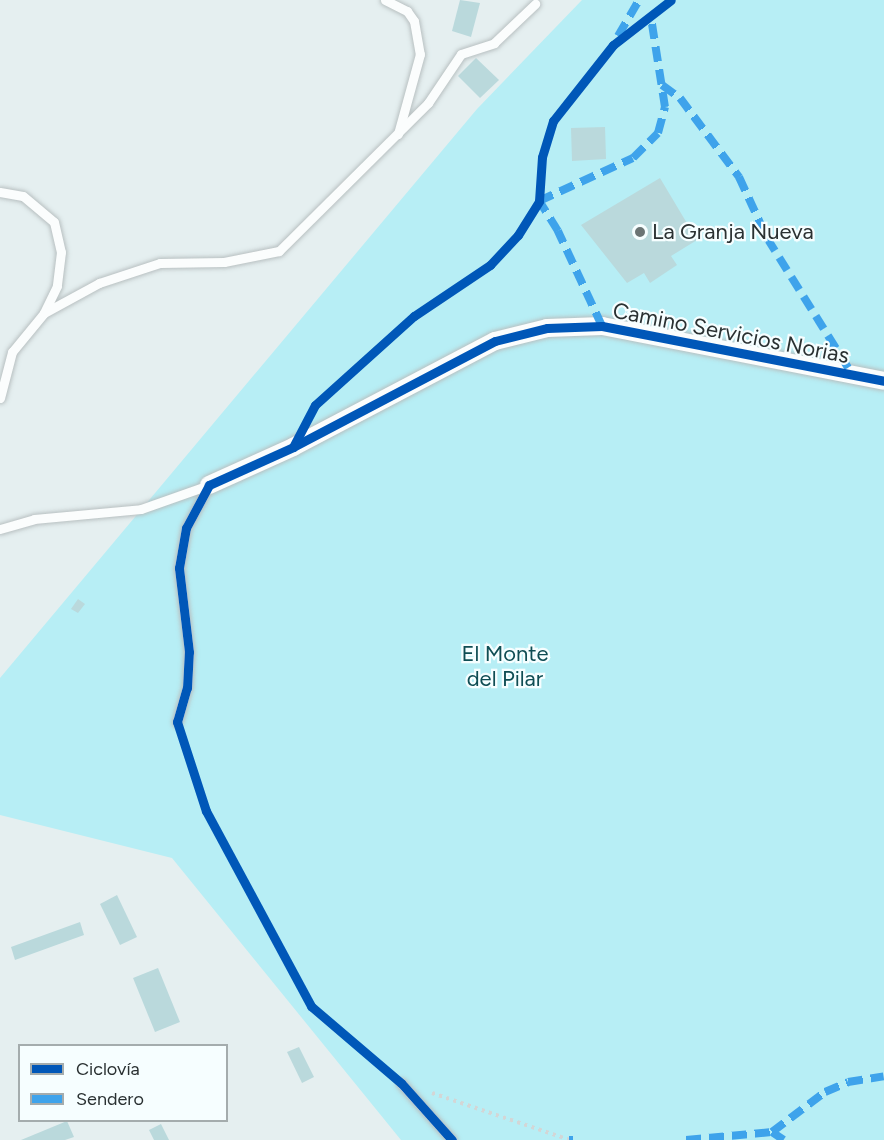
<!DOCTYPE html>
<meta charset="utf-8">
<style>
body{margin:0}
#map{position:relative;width:884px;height:1140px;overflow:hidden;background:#e5eff0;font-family:Figtree,sans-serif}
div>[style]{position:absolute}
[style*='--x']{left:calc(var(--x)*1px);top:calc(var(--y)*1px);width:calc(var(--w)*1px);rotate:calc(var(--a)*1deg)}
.green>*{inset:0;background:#b7eef5}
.building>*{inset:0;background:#bad9dc}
.path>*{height:4px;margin-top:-2px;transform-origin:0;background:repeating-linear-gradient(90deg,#d3d6d6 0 3px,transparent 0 7.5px)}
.roads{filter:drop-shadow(0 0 2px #b8c0c1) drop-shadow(0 0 2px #b8c0c1)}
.service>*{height:9px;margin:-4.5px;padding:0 4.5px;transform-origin:4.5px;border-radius:4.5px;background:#fbfdfd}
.minor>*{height:18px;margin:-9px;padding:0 9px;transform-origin:9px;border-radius:9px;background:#fbfdfd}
.quiet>*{height:8px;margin-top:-4px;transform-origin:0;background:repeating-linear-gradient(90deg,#3ea3eb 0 15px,transparent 0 23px)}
.cycleway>*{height:9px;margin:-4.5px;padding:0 4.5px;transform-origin:4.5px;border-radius:4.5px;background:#0057b8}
.dots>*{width:16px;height:16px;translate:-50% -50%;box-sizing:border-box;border:3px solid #f6feff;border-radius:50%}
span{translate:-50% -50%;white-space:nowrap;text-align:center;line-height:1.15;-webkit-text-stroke:4.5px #f6feff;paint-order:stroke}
.poi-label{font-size:22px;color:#2a3132}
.left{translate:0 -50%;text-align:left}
.street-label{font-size:22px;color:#2a3132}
.park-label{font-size:22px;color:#0f4d54}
.legend{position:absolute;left:18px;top:1044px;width:210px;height:78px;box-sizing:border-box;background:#f6feff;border:2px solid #a4acad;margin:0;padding:8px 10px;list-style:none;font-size:18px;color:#2a3132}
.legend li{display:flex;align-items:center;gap:12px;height:30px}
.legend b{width:30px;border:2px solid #a4acad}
</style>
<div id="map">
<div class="green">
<i style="clip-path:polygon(582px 0,884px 0,884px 1140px,401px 1140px,172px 858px,0 815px,0 678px,477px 109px)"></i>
</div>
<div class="building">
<i style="clip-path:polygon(460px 0,480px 3px,471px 37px,452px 31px)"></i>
<i style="clip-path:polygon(476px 58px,499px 80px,480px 98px,458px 76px)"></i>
<i style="clip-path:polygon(605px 127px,606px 159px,572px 161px,571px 128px)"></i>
<i style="clip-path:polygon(660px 178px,697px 240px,671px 256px,677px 265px,650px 283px,644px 273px,627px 283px,581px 225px)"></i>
<i style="clip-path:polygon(78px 599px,85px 604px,78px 613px,71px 609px)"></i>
<i style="clip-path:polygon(117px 895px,137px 937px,120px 945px,100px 904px)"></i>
<i style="clip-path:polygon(80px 922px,84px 935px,15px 960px,11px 947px)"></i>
<i style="clip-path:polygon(158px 968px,180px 1022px,155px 1032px,133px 978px)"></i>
<i style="clip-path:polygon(299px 1047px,314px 1077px,302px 1083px,287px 1052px)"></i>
<i style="clip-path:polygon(67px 1121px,74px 1137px,65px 1140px,21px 1140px)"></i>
<i style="clip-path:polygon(161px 1124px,169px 1140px,154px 1140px,149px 1130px)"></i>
</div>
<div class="path">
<i style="--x:181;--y:734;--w:81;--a:72"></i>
<i style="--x:206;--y:811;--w:221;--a:61.7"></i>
<i style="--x:311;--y:1006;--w:104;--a:40.7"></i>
<i style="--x:432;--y:1093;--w:146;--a:18.8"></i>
</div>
<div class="roads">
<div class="service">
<i style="--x:385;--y:0;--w:25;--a:27"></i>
<i style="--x:407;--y:11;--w:12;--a:55"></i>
<i style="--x:414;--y:21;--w:34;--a:80"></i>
<i style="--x:420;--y:54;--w:83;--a:105.4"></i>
<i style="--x:0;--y:192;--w:23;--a:10"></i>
<i style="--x:23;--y:196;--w:40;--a:40"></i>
<i style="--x:54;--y:222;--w:31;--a:77"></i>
<i style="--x:61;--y:252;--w:34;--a:97"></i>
<i style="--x:57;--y:286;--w:30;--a:116"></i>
<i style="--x:0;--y:398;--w:48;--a:-75.4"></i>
<i style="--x:12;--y:352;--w:50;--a:-50.6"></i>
<i style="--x:44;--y:313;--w:63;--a:-28.6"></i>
<i style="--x:99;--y:283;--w:64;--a:-18.2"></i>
<i style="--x:160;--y:263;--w:64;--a:-0.9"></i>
<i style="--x:224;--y:262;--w:56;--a:-11.3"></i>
<i style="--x:279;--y:251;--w:210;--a:-44.8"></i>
<i style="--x:428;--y:103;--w:59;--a:-56"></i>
<i style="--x:461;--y:54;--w:35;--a:-18"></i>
<i style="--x:494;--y:43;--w:57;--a:-43.6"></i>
<i style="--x:0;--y:529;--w:35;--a:-16"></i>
<i style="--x:34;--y:519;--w:107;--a:-5.3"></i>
<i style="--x:141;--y:509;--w:72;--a:-19.4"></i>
<i style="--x:177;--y:722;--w:35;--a:-74"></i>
<i style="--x:187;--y:688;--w:36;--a:-87"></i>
<i style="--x:189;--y:652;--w:85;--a:-96.8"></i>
<i style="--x:179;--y:568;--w:41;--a:-80.1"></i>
<i style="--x:186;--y:528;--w:49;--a:-61.9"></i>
<i style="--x:401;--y:1083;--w:76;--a:48.2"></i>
</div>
<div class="minor">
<i style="--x:209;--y:485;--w:92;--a:-24.3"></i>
<i style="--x:293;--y:447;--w:228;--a:-27.7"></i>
<i style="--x:495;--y:341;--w:54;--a:-14"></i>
<i style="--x:547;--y:328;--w:55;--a:-2.1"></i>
<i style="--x:602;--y:326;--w:287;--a:11"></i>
</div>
</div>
<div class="quiet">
<i style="--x:618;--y:36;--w:42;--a:-59.7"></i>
<i style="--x:662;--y:85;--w:22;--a:36"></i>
<i style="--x:680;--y:98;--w:99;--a:53.2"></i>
<i style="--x:739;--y:177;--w:67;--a:65.3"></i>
<i style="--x:767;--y:238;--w:164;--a:58"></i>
<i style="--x:602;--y:326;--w:105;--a:-114.9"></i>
<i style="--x:558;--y:231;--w:36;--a:-122"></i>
<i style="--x:539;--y:201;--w:103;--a:-24.6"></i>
<i style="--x:633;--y:158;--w:35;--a:-45"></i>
<i style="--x:658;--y:133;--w:27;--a:-75"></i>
<i style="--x:665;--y:107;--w:90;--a:-98.9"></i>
<i style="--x:772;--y:1132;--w:14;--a:34"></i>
<i style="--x:569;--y:1140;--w:4;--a:0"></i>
<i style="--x:686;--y:1140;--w:86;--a:-5.3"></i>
<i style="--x:772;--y:1132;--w:66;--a:-37"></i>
<i style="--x:825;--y:1092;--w:25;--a:-23"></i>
<i style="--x:848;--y:1082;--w:36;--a:-9"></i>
</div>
<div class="cycleway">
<i style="--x:293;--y:447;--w:47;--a:-62.4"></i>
<i style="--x:315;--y:405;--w:133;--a:-42"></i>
<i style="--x:414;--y:316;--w:92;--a:-33.9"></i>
<i style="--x:490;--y:265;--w:41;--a:-47"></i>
<i style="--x:518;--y:235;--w:40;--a:-58"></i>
<i style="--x:539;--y:201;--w:44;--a:-86.1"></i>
<i style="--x:542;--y:157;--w:38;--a:-73"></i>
<i style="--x:553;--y:121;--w:97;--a:-51.7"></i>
<i style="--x:613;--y:45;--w:73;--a:-37.8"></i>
<i style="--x:452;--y:1140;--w:76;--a:-131.8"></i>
<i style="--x:401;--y:1083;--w:118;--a:-139.5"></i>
<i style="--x:311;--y:1006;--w:221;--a:-118.3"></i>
<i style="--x:206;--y:811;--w:94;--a:-108"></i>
<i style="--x:177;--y:722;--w:35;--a:-74"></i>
<i style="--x:187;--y:688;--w:36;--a:-87"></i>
<i style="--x:189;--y:652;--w:85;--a:-96.8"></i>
<i style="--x:179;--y:568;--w:41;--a:-80.1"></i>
<i style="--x:186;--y:528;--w:49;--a:-61.9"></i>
<i style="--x:209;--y:485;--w:92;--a:-24.3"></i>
<i style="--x:293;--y:447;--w:228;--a:-27.7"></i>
<i style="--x:495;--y:341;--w:54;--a:-14"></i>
<i style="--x:547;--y:328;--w:55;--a:-2.1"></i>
<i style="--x:602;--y:326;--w:287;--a:11"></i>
</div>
<div class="dots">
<i style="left:640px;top:232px;background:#6b7474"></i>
</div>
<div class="poi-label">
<span class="left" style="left:652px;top:232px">La Granja Nueva</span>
</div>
<div class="street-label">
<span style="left:731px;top:333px;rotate:11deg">Camino Servicios Norias</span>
</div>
<div class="park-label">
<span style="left:505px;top:666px">El Monte<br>del Pilar</span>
</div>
<ul class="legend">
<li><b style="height:8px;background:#0057b8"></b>Ciclovía</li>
<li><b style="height:8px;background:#3ea3eb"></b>Sendero</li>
</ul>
</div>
